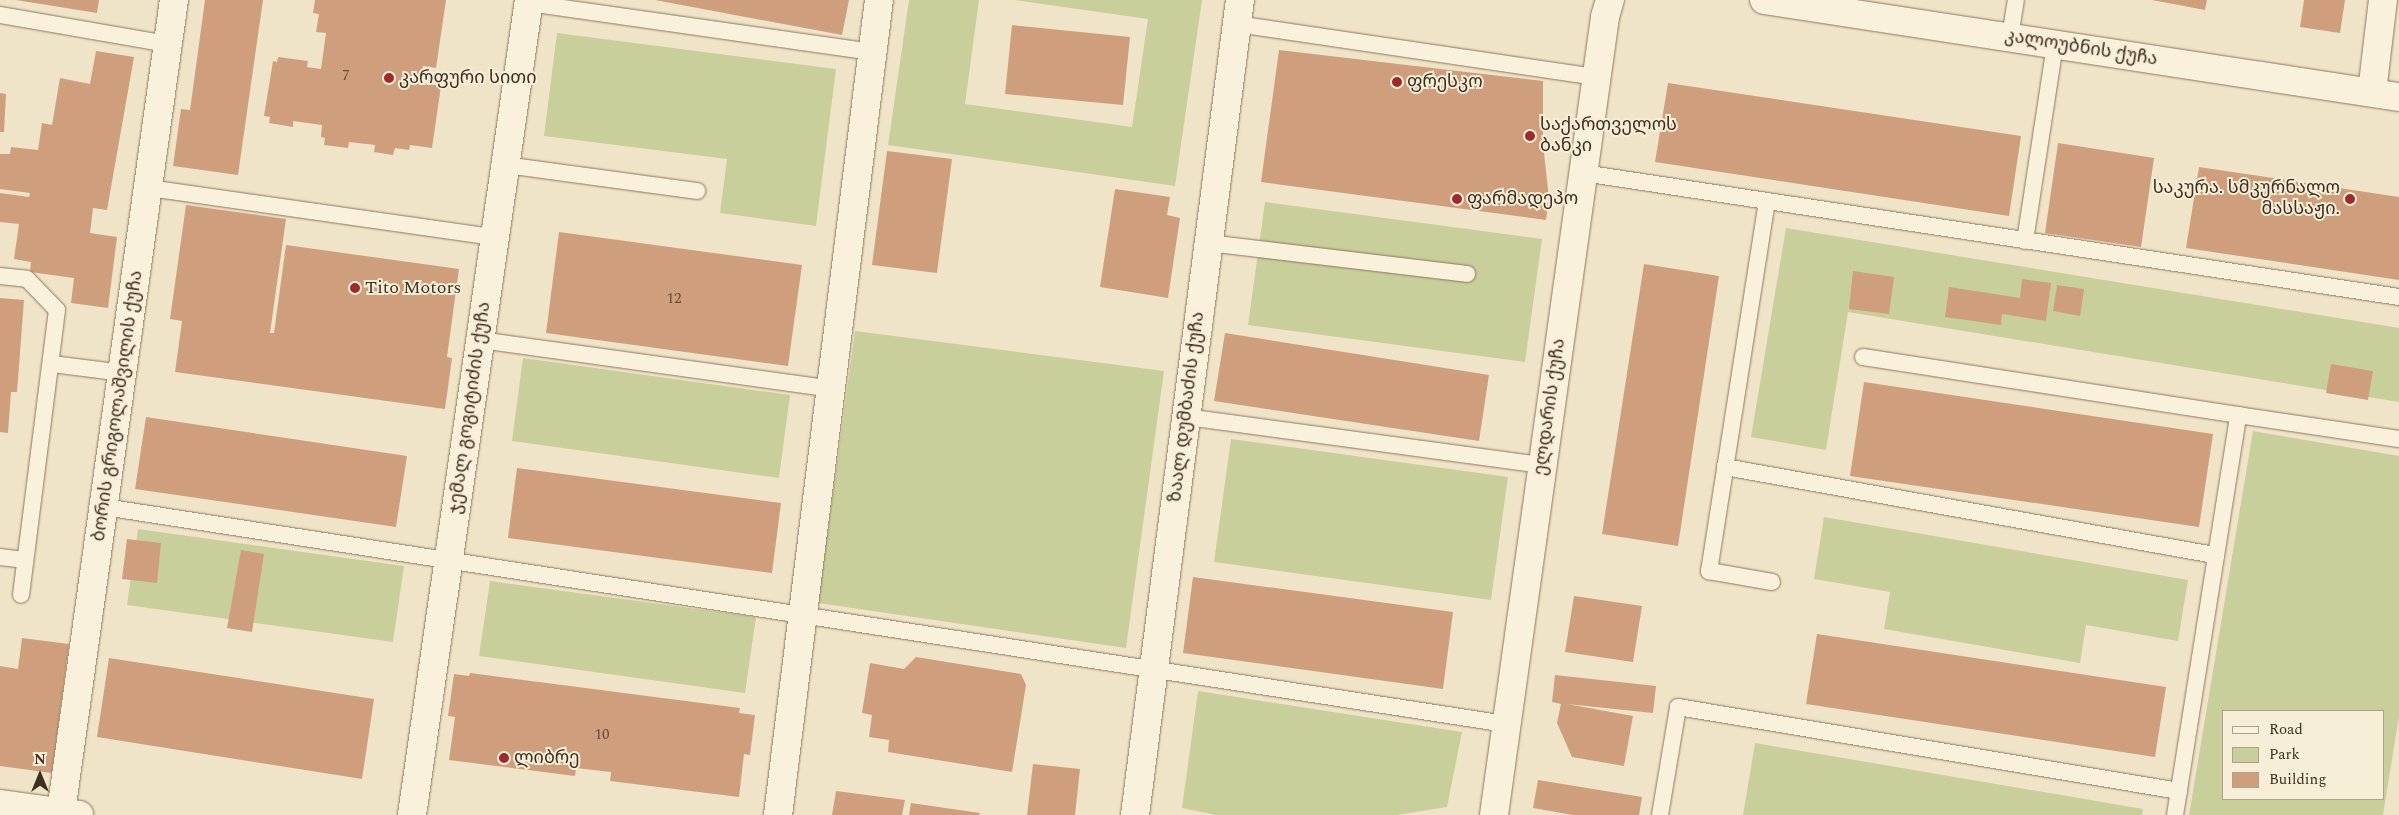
<!DOCTYPE html>
<meta charset="utf-8">
<style>
body{margin:0}
#map{position:relative;width:2399px;height:815px;overflow:hidden;background:#f0e4c8;font-family:Spectral,"Noto Sans Georgian",serif}
div>[style]{position:absolute}
[style*='--x']{left:calc(var(--x)*1px);top:calc(var(--y)*1px);width:calc(var(--w)*1px);rotate:calc(var(--a)*1deg)}
.green>*{inset:0;background:#c9cf9b}
.building>*{inset:0;background:#cf9f7d}
.roads{filter:drop-shadow(0 0 1px #8d765c) drop-shadow(0 0 1px #8d765c)}
.lane>*{height:16px;margin:-8px;padding:0 8px;transform-origin:8px;border-radius:8px;background:#faf1dc}
.street>*{height:28px;margin:-14px;padding:0 14px;transform-origin:14px;border-radius:14px;background:#faf1dc}
.secondary>*{height:28px;margin:-14px;padding:0 14px;transform-origin:14px;border-radius:14px;background:#faf1dc}
.dots>*{width:14px;height:14px;translate:-50% -50%;box-sizing:border-box;border:2px solid #f7eed8;border-radius:50%}
span{translate:-50% -50%;white-space:nowrap;text-align:center;line-height:1.15;-webkit-text-stroke:4px #f7eed8;paint-order:stroke}
.number-label{font-size:15px;color:#624a37}
.number-label span{-webkit-text-stroke-width:0}
.street-label{font-size:18px;color:#3d2e20}
.poi-label{font-size:18px;color:#3d2e20}
.left{translate:0 -50%;text-align:left}
.right{translate:-100% -50%;text-align:right}
.legend{position:absolute;left:2222px;top:710px;width:162px;height:90px;box-sizing:border-box;background:#f7eed8;border:1px solid #ada18e;margin:0;padding:6px 9px;list-style:none;font-size:15px;color:#3d2e20}
.legend li{display:flex;align-items:center;gap:10px;height:25px}
.legend b{width:25px;border:1px solid #ada18e}
.north{position:absolute;left:15px;top:750px;width:50px;height:50px;-webkit-text-stroke:4px #f7eed8;paint-order:stroke;rotate:0deg;font-size:14px;font-weight:700;line-height:20px;text-align:center;color:#3d2e20}
.north::after{content:'';display:block;margin:auto;width:18px;height:22px;background:#3d2e20;clip-path:polygon(50% 0,100% 100%,50% 72%,0 100%)}
</style>
<div id="map">
<div class="green">
<i style="clip-path:polygon(909px 0,979px 0,965px 104px,1132px 127px,1148px 19px,1014px 0,1202px 0,1175px 186px,888px 145px)"></i>
<i style="clip-path:polygon(557px 33px,836px 69px,816px 226px,720px 213px,727px 159px,544px 136px)"></i>
<i style="clip-path:polygon(1265px 202px,1542px 239px,1525px 362px,1248px 325px)"></i>
<i style="clip-path:polygon(1786px 228px,2399px 328px,2399px 402px,1848px 312px,1826px 450px,1751px 437px)"></i>
<i style="clip-path:polygon(855px 331px,1164px 371px,1126px 648px,818px 603px)"></i>
<i style="clip-path:polygon(523px 358px,790px 395px,779px 478px,512px 441px)"></i>
<i style="clip-path:polygon(evenodd,2253px 431px,2399px 456px,2399px 716px,2383px 815px,2189px 815px,2253px 431px,2223px 711px,2383px 711px,2383px 799px,2223px 799px,2223px 711px)"></i>
<i style="clip-path:polygon(1231px 439px,1508px 477px,1491px 600px,1214px 562px)"></i>
<i style="clip-path:polygon(1824px 517px,2188px 580px,2178px 641px,2086px 625px,2080px 663px,1884px 629px,1890px 592px,1814px 579px)"></i>
<i style="clip-path:polygon(138px 529px,404px 566px,393px 642px,127px 605px)"></i>
<i style="clip-path:polygon(490px 581px,756px 617px,745px 693px,479px 656px)"></i>
<i style="clip-path:polygon(1198px 691px,1462px 732px,1447px 807px,1397px 815px,1216px 815px,1182px 808px)"></i>
<i style="clip-path:polygon(1755px 743px,2143px 809px,2142px 815px,1743px 815px)"></i>
</div>
<div class="building">
<i style="clip-path:polygon(16px 0,99px 0,97px 13px)"></i>
<i style="clip-path:polygon(205px 0,263px 0,238px 175px,173px 166px,181px 109px,190px 110px)"></i>
<i style="clip-path:polygon(315px 0,446px 0,436px 68px,423px 66px,420px 83px,441px 86px,432px 148px,410px 145px,409px 150px,395px 148px,393px 155px,374px 152px,375px 145px,349px 142px,348px 148px,324px 145px,325px 138px,321px 137px,322px 125px,293px 121px,293px 127px,269px 123px,270px 117px,264px 116px,273px 61px,277px 62px,278px 57px,308px 61px,307px 67px,321px 69px,326px 33px,316px 32px,319px 14px,313px 13px)"></i>
<i style="clip-path:polygon(655px 0,849px 0,842px 35px)"></i>
<i style="clip-path:polygon(2152px 0,2207px 0,2205px 10px)"></i>
<i style="clip-path:polygon(2304px 0,2345px 0,2340px 33px,2300px 27px)"></i>
<i style="clip-path:polygon(1012px 25px,1130px 37px,1123px 105px,1005px 94px)"></i>
<i style="clip-path:polygon(1279px 50px,1543px 81px,1543px 144px,1549px 198px,1546px 220px,1261px 182px)"></i>
<i style="clip-path:polygon(96px 51px,134px 57px,107px 210px,93px 208px,90px 233px,117px 237px,108px 308px,71px 303px,74px 278px,30px 272px,31px 262px,14px 259px,19px 224px,0 222px,0 193px,29px 197px,30px 193px,0 189px,0 154px,10px 154px,11px 147px,38px 150px,42px 123px,52px 125px,60px 78px,90px 84px)"></i>
<i style="clip-path:polygon(1668px 83px,2021px 136px,2009px 216px,1655px 162px)"></i>
<i style="clip-path:polygon(0 93px,6px 94px,4px 132px,0 132px)"></i>
<i style="clip-path:polygon(2058px 143px,2154px 158px,2141px 247px,2045px 233px)"></i>
<i style="clip-path:polygon(887px 151px,952px 159px,937px 273px,872px 265px)"></i>
<i style="clip-path:polygon(2199px 167px,2399px 197px,2399px 280px,2186px 248px)"></i>
<i style="clip-path:polygon(1115px 189px,1170px 197px,1167px 215px,1180px 218px,1168px 298px,1100px 287px)"></i>
<i style="clip-path:polygon(186px 205px,286px 219px,270px 333px,274px 333px,286px 245px,459px 269px,447px 357px,452px 358px,445px 409px,175px 372px,182px 321px,170px 319px)"></i>
<i style="clip-path:polygon(559px 232px,802px 265px,788px 366px,546px 333px)"></i>
<i style="clip-path:polygon(1644px 264px,1719px 276px,1678px 546px,1602px 534px)"></i>
<i style="clip-path:polygon(1853px 271px,1894px 277px,1889px 314px,1849px 309px)"></i>
<i style="clip-path:polygon(2022px 279px,2051px 283px,2046px 321px,2002px 314px,2001px 325px,1945px 317px,1949px 287px,2020px 298px)"></i>
<i style="clip-path:polygon(2057px 285px,2084px 289px,2080px 316px,2053px 311px)"></i>
<i style="clip-path:polygon(0 298px,24px 300px,17px 392px,11px 392px,8px 433px,0 432px)"></i>
<i style="clip-path:polygon(1225px 333px,1489px 375px,1479px 441px,1214px 401px)"></i>
<i style="clip-path:polygon(2331px 364px,2373px 371px,2368px 400px,2326px 393px)"></i>
<i style="clip-path:polygon(1864px 382px,2213px 434px,2199px 527px,1850px 476px)"></i>
<i style="clip-path:polygon(146px 417px,407px 456px,396px 527px,135px 489px)"></i>
<i style="clip-path:polygon(517px 468px,781px 503px,772px 573px,508px 538px)"></i>
<i style="clip-path:polygon(127px 539px,161px 543px,157px 583px,122px 579px)"></i>
<i style="clip-path:polygon(241px 550px,264px 554px,252px 632px,227px 628px)"></i>
<i style="clip-path:polygon(1193px 577px,1453px 612px,1443px 689px,1183px 653px)"></i>
<i style="clip-path:polygon(1574px 596px,1642px 606px,1633px 662px,1565px 652px)"></i>
<i style="clip-path:polygon(1817px 634px,2166px 687px,2155px 757px,1806px 704px)"></i>
<i style="clip-path:polygon(22px 638px,69px 644px,52px 773px,0 766px,0 666px,18px 669px)"></i>
<i style="clip-path:polygon(916px 657px,1021px 674px,1026px 685px,1012px 772px,888px 752px,889px 740px,869px 737px,872px 715px,862px 713px,870px 663px,904px 669px)"></i>
<i style="clip-path:polygon(109px 658px,374px 699px,362px 779px,97px 737px)"></i>
<i style="clip-path:polygon(470px 673px,740px 708px,739px 713px,755px 715px,750px 755px,744px 754px,739px 797px,610px 781px,611px 772px,576px 768px,575px 776px,449px 760px,455px 717px,448px 716px,454px 674px,469px 676px)"></i>
<i style="clip-path:polygon(1555px 675px,1656px 686px,1653px 713px,1567px 704px,1633px 716px,1624px 766px,1572px 757px,1557px 723px,1561px 704px,1552px 702px)"></i>
<i style="clip-path:polygon(1033px 764px,1080px 769px,1075px 815px,1027px 815px)"></i>
<i style="clip-path:polygon(1538px 780px,1642px 797px,1639px 815px,1573px 815px,1533px 808px)"></i>
<i style="clip-path:polygon(836px 791px,905px 800px,902px 815px,832px 815px)"></i>
<i style="clip-path:polygon(911px 803px,980px 813px,979px 815px,909px 815px)"></i>
</div>
<div class="roads">
<div class="lane">
<i style="--x:528;--y:3;--w:347;--a:8.1"></i>
<i style="--x:0;--y:15;--w:170;--a:9.8"></i>
<i style="--x:1237;--y:24;--w:364;--a:8.4"></i>
<i style="--x:2010;--y:37;--w:37;--a:-81"></i>
<i style="--x:505;--y:165;--w:194;--a:7.7"></i>
<i style="--x:1583;--y:173;--w:825;--a:8.64"></i>
<i style="--x:149;--y:188;--w:349;--a:8.1"></i>
<i style="--x:1767;--y:201;--w:375;--a:98.9"></i>
<i style="--x:1709;--y:571;--w:64;--a:9.9"></i>
<i style="--x:2025;--y:241;--w:199;--a:-81.3"></i>
<i style="--x:1208;--y:243;--w:261;--a:6.8"></i>
<i style="--x:0;--y:276;--w:27;--a:6"></i>
<i style="--x:27;--y:279;--w:43;--a:45.9"></i>
<i style="--x:57;--y:310;--w:287;--a:97.2"></i>
<i style="--x:480;--y:340;--w:354;--a:7.9"></i>
<i style="--x:1863;--y:357;--w:379;--a:8.8"></i>
<i style="--x:52;--y:364;--w:72;--a:7.2"></i>
<i style="--x:1186;--y:417;--w:359;--a:7.7"></i>
<i style="--x:1725;--y:467;--w:499;--a:10.2"></i>
<i style="--x:104;--y:507;--w:1419;--a:8.8"></i>
<i style="--x:0;--y:557;--w:24;--a:7"></i>
<i style="--x:1660;--y:815;--w:109;--a:-80.5"></i>
<i style="--x:1678;--y:707;--w:508;--a:9.52"></i>
<i style="--x:2175;--y:815;--w:405;--a:-81"></i>
<i style="--x:2238;--y:415;--w:163;--a:8.5"></i>
</div>
<div class="street">
<i style="--x:2372;--y:92;--w:93;--a:-83.2"></i>
<i style="--x:0;--y:804;--w:80;--a:7.9"></i>
<i style="--x:61;--y:812;--w:820;--a:-82.08"></i>
<i style="--x:412;--y:815;--w:823;--a:-81.83"></i>
<i style="--x:778;--y:815;--w:821;--a:-82.94"></i>
<i style="--x:1135;--y:815;--w:822;--a:-82.66"></i>
<i style="--x:1494;--y:815;--w:806;--a:-82.08"></i>
<i style="--x:1605;--y:17;--w:18;--a:-74"></i>
</div>
<div class="secondary">
<i style="--x:1764;--y:0;--w:642;--a:8.69"></i>
</div>
</div>
<div class="dots">
<i style="left:389px;top:78px;background:#9e2a2b"></i>
<i style="left:1397px;top:82px;background:#9e2a2b"></i>
<i style="left:1530px;top:136px;background:#9e2a2b"></i>
<i style="left:1457px;top:199px;background:#9e2a2b"></i>
<i style="left:2350px;top:199px;background:#9e2a2b"></i>
<i style="left:355px;top:288px;background:#9e2a2b"></i>
<i style="left:504px;top:758px;background:#9e2a2b"></i>
</div>
<div class="number-label">
<span style="left:346px;top:76px">7</span>
<span style="left:674px;top:299px">12</span>
<span style="left:602px;top:735px">10</span>
</div>
<div class="street-label">
<span style="left:2081px;top:48px;rotate:9deg">კალოუბნის ქუჩა</span>
<span style="left:118px;top:406px;rotate:-82deg">ბორის გრიგოლაშვილის ქუჩა</span>
<span style="left:1187px;top:407px;rotate:-83deg">ზაალ დუმბაძის ქუჩა</span>
<span style="left:1550px;top:407px;rotate:-82deg">ელდარის ქუჩა</span>
<span style="left:470px;top:408px;rotate:-82deg">ჯემალ გოგიტიძის ქუჩა</span>
</div>
<div class="poi-label">
<span class="left" style="left:399px;top:78px">კარფური სითი</span>
<span class="left" style="left:1407px;top:82px">ფრესკო</span>
<span class="left" style="left:1540px;top:136px">საქართველოს<br>ბანკი</span>
<span class="right" style="left:2340px;top:199px">საკურა. სმკურნალო<br>მასსაჟი.</span>
<span class="left" style="left:1467px;top:199px">ფარმადეპო</span>
<span class="left" style="left:365px;top:288px">Tito Motors</span>
<span class="left" style="left:514px;top:758px">ლიბრე</span>
</div>
<ul class="legend">
<li><b style="height:6px;background:#faf1dc"></b>Road</li>
<li><b style="height:14px;background:#c9cf9b"></b>Park</li>
<li><b style="height:14px;background:#cf9f7d"></b>Building</li>
</ul>
<div class="north">N</div>
</div>
